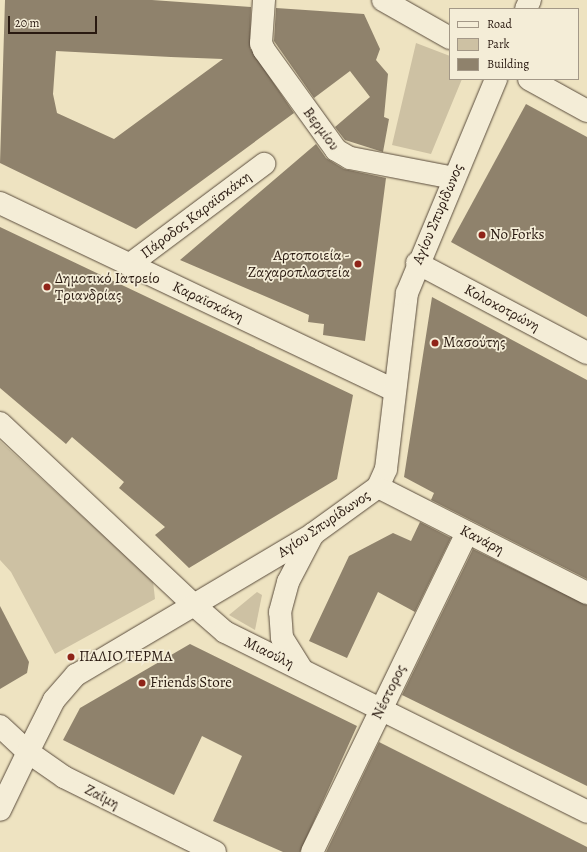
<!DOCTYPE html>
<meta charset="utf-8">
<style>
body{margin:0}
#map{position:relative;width:587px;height:852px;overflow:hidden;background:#eee3c1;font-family:Alegreya,serif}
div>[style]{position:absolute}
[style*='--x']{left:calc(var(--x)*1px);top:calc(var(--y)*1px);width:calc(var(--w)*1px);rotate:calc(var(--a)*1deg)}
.green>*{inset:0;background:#cdc1a3}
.building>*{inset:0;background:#8f826c}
.roads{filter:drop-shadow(0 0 1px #5a4c3c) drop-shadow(0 0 1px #5a4c3c)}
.street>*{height:22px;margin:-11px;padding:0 11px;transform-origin:11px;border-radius:11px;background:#f4edd7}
.secondary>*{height:22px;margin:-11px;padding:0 11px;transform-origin:11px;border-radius:11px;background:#f4edd7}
.dots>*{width:11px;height:11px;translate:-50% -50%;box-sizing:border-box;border:2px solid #f4edd7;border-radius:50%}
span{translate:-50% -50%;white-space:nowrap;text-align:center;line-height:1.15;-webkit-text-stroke:3.5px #f4edd7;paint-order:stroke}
.street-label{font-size:15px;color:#291910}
.poi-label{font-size:15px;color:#291910}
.left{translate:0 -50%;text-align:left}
.right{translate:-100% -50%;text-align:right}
.legend{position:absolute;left:449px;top:8px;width:130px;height:72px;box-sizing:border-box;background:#f4edd7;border:1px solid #a39887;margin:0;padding:5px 7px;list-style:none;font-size:12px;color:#291910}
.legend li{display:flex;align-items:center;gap:8px;height:20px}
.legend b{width:20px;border:1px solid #a39887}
.scale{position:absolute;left:8px;top:16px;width:89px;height:18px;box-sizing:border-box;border:2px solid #291910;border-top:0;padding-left:5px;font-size:12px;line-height:14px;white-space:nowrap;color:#291910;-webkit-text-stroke:3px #f4edd7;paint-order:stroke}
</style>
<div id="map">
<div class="green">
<i style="clip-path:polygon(416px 43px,450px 56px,450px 79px,462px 79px,431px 154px,392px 145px)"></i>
<i style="clip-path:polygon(0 441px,153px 581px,155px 599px,55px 654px,11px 572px,0 560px)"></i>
<i style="clip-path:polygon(257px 592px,262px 595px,255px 630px,229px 615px)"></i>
</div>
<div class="building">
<i style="clip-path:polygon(evenodd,5px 0,152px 0,251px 7px,250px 48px,294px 113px,136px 229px,0 163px,5px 0,56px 51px,171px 57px,223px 59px,114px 139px,57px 113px,53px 94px,56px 51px)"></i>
<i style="clip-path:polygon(276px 8px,364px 14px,380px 49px,376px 60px,388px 74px,384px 117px,389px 119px,383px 152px,345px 140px,335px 127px,370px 97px,350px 71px,314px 98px,274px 41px)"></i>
<i style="clip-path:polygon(526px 104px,587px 137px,587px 317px,451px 242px)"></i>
<i style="clip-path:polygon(316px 144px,326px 158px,344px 169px,386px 178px,365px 341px,323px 335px,324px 324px,308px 322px,309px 315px,180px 260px)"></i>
<i style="clip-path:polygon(0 227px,353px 395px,337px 479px,189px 568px,155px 535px,165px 527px,119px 488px,124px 482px,72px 437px,66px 444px,0 388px)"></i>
<i style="clip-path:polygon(432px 297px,587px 380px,587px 579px,431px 500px,434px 493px,404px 477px)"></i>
<i style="clip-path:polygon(420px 522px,451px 538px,415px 612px,378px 592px,347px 658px,309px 641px,349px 556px,393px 533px,411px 541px)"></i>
<i style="clip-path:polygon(473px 549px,587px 605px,587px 786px,402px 695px)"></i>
<i style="clip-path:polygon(0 606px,29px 662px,27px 673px,0 689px)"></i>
<i style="clip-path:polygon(190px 644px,357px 726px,300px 852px,283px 852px,213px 821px,242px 756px,202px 736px,174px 795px,63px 740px,80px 708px)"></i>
<i style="clip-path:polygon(379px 742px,587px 847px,587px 852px,326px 852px)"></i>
</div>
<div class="roads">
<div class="street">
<i style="--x:264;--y:0;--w:43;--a:94"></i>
<i style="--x:261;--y:43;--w:8;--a:67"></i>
<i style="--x:264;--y:50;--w:123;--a:54.2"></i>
<i style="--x:336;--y:150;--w:16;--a:30"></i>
<i style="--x:350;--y:158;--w:106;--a:10.9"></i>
<i style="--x:383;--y:0;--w:77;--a:29.6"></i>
<i style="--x:529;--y:79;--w:66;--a:28.9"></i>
<i style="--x:0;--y:203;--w:436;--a:25.4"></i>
<i style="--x:417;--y:263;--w:192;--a:27.9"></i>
<i style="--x:129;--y:265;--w:169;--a:-36.8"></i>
<i style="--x:0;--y:423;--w:266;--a:43.2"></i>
<i style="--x:378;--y:487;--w:234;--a:26.9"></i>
<i style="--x:0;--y:726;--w:38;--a:43"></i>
<i style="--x:28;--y:752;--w:64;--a:115.8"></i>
<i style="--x:312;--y:852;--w:355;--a:-64.1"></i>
</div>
<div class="secondary">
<i style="--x:526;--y:9;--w:10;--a:-66"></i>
<i style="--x:194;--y:605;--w:41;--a:41.1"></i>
<i style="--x:225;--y:632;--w:404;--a:26.4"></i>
<i style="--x:301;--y:668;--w:36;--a:-122"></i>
<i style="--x:282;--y:638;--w:26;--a:-94"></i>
<i style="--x:280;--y:612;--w:31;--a:-75"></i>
<i style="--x:288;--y:582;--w:54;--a:-62.5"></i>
<i style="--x:215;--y:852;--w:169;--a:-153.6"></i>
<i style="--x:64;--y:777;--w:44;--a:-145.2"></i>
<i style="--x:28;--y:752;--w:58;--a:-63.4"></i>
<i style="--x:54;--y:700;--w:33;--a:-49"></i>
<i style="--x:76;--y:675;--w:276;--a:-30.7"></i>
<i style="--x:313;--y:534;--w:80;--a:-35.9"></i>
<i style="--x:378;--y:487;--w:20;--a:-66"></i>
<i style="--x:386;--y:469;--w:177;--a:-83.2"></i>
<i style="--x:407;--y:293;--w:232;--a:-67.4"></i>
</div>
</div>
<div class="dots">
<i style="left:482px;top:235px;background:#8f2418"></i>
<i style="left:358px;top:264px;background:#8f2418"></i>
<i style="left:47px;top:287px;background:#8f2418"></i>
<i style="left:435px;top:343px;background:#8f2418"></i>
<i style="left:71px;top:657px;background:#8f2418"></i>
<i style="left:142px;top:683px;background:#8f2418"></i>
</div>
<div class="street-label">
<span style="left:321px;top:129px;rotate:53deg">Βερμίου</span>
<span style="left:438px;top:214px;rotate:-67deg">Αγίου Σπυρίδωνος</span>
<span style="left:196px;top:215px;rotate:-37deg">Πάροδος Καραϊσκάκη</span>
<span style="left:208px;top:302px;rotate:25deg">Καραϊσκάκη</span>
<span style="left:502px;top:308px;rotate:28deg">Κολοκοτρώνη</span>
<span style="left:324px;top:524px;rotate:-34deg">Αγίου Σπυρίδωνος</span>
<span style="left:482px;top:540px;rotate:27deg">Κανάρη</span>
<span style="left:269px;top:653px;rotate:26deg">Μιαούλη</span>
<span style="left:389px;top:692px;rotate:-64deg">Νέστορος</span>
<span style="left:102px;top:797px;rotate:27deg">Ζαΐμη</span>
</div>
<div class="poi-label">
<span class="left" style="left:490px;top:235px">No Forks</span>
<span class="right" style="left:350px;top:264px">Αρτοποιεία -<br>Ζαχαροπλαστεία</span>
<span class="left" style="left:55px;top:287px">Δημοτικό Ιατρείο<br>Τριανδρίας</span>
<span class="left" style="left:443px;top:343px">Μασούτης</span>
<span class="left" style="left:79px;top:657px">ΠΑΛΙΟ ΤΕΡΜΑ</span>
<span class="left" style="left:150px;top:683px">Friends Store</span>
</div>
<ul class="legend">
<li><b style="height:5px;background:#f4edd7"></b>Road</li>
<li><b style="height:11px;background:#cdc1a3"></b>Park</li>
<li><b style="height:11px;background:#8f826c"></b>Building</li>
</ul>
<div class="scale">20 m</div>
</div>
